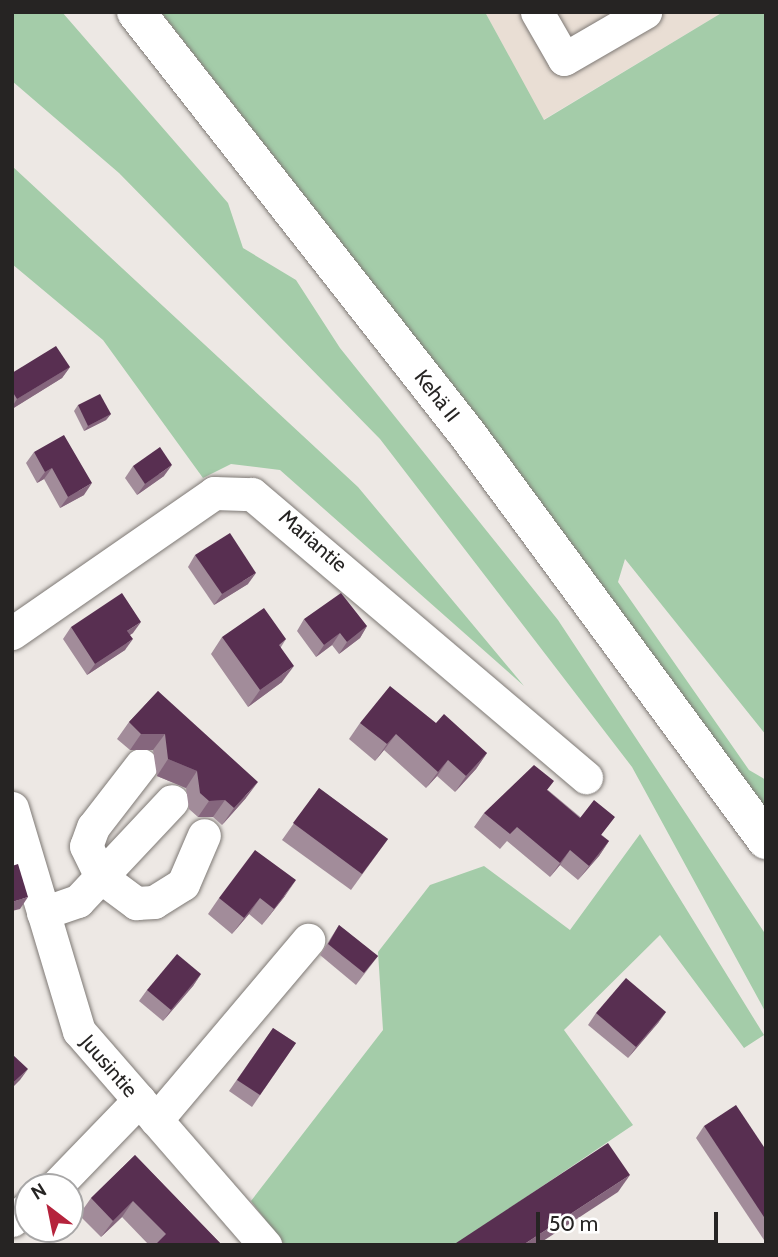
<!DOCTYPE html>
<meta charset="utf-8">
<style>
body{margin:0}
#map{position:relative;width:778px;height:1257px;overflow:hidden;background:#ede8e4;font-family:Cabin,sans-serif}
div>[style]{position:absolute}
[style*='--x']{left:calc(var(--x)*1px);top:calc(var(--y)*1px);width:calc(var(--w)*1px);rotate:calc(var(--a)*1deg)}
.built>*{inset:0;background:#e9ded4}
.green>*{inset:0;background:#a4cca9}
.roads{filter:drop-shadow(0 0 2px #7e7975) drop-shadow(0 0 2px #7e7975)}
.minor>*{height:33px;margin:-16.5px;padding:0 16.5px;transform-origin:16.5px;border-radius:16.5px;background:#fff}
.highway>*{height:38px;margin:-19px;padding:0 19px;transform-origin:19px;border-radius:19px;background:#fff}
.wall>*{inset:0;background:#a28c9a}
.shaded-wall>*{inset:0;background:#85667d}
.building>*{inset:0;background:#582f51}
span{translate:-50% -50%;white-space:nowrap;text-align:center;line-height:1.15;-webkit-text-stroke:7px #fff;paint-order:stroke}
.street-label{font-size:21px;color:#262423}
.frame{position:absolute;inset:0;border:14px solid #262423;pointer-events:none}
.north{position:absolute;left:14px;top:1173px;width:70px;height:70px;box-sizing:border-box;background:#fff;border:2px solid #a8a7a7;border-radius:50%;rotate:328deg;font-size:19px;font-weight:700;line-height:28px;text-align:center;color:#262423}
.north::after{content:'';display:block;margin:auto;width:24px;height:32px;background:#b5233c;clip-path:polygon(50% 0,100% 100%,50% 72%,0 100%)}
.scale{position:absolute;left:536px;top:1212px;width:182px;height:32px;box-sizing:border-box;border:4px solid #262423;border-top:0;padding-left:9px;font-size:21px;line-height:24px;white-space:nowrap;color:#262423;-webkit-text-stroke:5px #fff;paint-order:stroke}
</style>
<div id="map">
<div class="built">
<i style="clip-path:polygon(485px 12px,723px 12px,543px 120px)"></i>
</div>
<div class="green">
<i style="clip-path:polygon(12px 12px,62px 12px,228px 203px,243px 248px,296px 280px,340px 348px,558px 620px,766px 935px,766px 1013px,632px 767px,380px 439px,119px 173px,12px 81px)"></i>
<i style="clip-path:polygon(161px 12px,485px 12px,544px 120px,723px 12px,766px 12px,766px 735px,625px 559px,618px 582px,749px 770px,766px 780px,766px 809px,446px 377px)"></i>
<i style="clip-path:polygon(12px 166px,358px 487px,524px 686px,280px 470px,231px 464px,203px 478px,103px 340px,12px 264px)"></i>
<i style="clip-path:polygon(640px 834px,764px 1035px,744px 1048px,660px 935px,564px 1030px,633px 1125px,455px 1245px,285px 1245px,251px 1201px,383px 1030px,378px 952px,430px 885px,484px 866px,570px 930px)"></i>
</div>
<div class="roads">
<div class="minor">
<i style="--x:537;--y:12;--w:54;--a:60.1"></i>
<i style="--x:564;--y:59;--w:94;--a:-30.1"></i>
<i style="--x:12;--y:633;--w:246;--a:-34.7"></i>
<i style="--x:214;--y:493;--w:38;--a:2"></i>
<i style="--x:252;--y:494;--w:438;--a:40.3"></i>
<i style="--x:141;--y:765;--w:78;--a:127.7"></i>
<i style="--x:93;--y:827;--w:20;--a:110"></i>
<i style="--x:86;--y:846;--w:34;--a:64"></i>
<i style="--x:101;--y:877;--w:44;--a:36.6"></i>
<i style="--x:136;--y:903;--w:18;--a:-3"></i>
<i style="--x:154;--y:902;--w:34;--a:-32"></i>
<i style="--x:183;--y:884;--w:53;--a:-66.8"></i>
<i style="--x:12;--y:808;--w:233;--a:73.3"></i>
<i style="--x:79;--y:1031;--w:284;--a:49"></i>
<i style="--x:43;--y:913;--w:37;--a:-19"></i>
<i style="--x:78;--y:901;--w:137;--a:-46.8"></i>
<i style="--x:156;--y:1120;--w:236;--a:-49.8"></i>
<i style="--x:55;--y:1187;--w:121;--a:-46"></i>
<i style="--x:12;--y:1220;--w:20;--a:-37"></i>
</div>
<div class="highway">
<i style="--x:136;--y:12;--w:538;--a:51.87"></i>
<i style="--x:468;--y:435;--w:503;--a:53.65"></i>
</div>
</div>
<div class="wall">
<i style="clip-path:polygon(70px 367px,62px 378px,12px 409px,12px 373px)"></i>
<i style="clip-path:polygon(78px 405px,111px 414px,106px 420px,84px 431px,74px 411px)"></i>
<i style="clip-path:polygon(34px 452px,84px 495px,60px 508px,44px 479px,37px 483px,26px 463px)"></i>
<i style="clip-path:polygon(133px 466px,164px 476px,137px 495px,125px 478px)"></i>
<i style="clip-path:polygon(195px 555px,248px 584px,214px 605px,188px 567px)"></i>
<i style="clip-path:polygon(304px 619px,367px 626px,360px 638px,339px 654px,332px 645px,316px 657px,297px 631px)"></i>
<i style="clip-path:polygon(71px 627px,133px 633px,130px 635px,125px 650px,87px 675px,63px 639px)"></i>
<i style="clip-path:polygon(222px 637px,286px 639px,281px 647px,282px 682px,248px 707px,211px 654px)"></i>
<i style="clip-path:polygon(158px 691px,246px 798px,222px 825px,213px 817px,198px 817px,189px 809px,186px 788px,157px 776px,153px 750px,130px 750px,117px 739px,129px 722px)"></i>
<i style="clip-path:polygon(360px 723px,436px 723px,487px 753px,476px 769px,455px 792px,437px 776px,426px 788px,384px 750px,375px 761px,349px 739px)"></i>
<i style="clip-path:polygon(319px 788px,388px 839px,351px 890px,282px 840px)"></i>
<i style="clip-path:polygon(548px 790px,609px 841px,599px 856px,578px 880px,560px 865px,550px 877px,507px 841px,500px 849px,474px 827px,484px 813px)"></i>
<i style="clip-path:polygon(285px 896px,262px 925px,249px 914px,232px 934px,208px 914px,219px 898px)"></i>
<i style="clip-path:polygon(339px 925px,378px 956px,356px 985px,320px 955px)"></i>
<i style="clip-path:polygon(201px 974px,193px 986px,163px 1021px,139px 1001px,147px 990px)"></i>
<i style="clip-path:polygon(666px 1012px,658px 1023px,628px 1058px,588px 1025px,596px 1013px)"></i>
<i style="clip-path:polygon(273px 1028px,296px 1043px,252px 1107px,229px 1091px)"></i>
<i style="clip-path:polygon(704px 1126px,766px 1150px,766px 1243px,696px 1138px)"></i>
<i style="clip-path:polygon(135px 1155px,222px 1245px,149px 1245px,122px 1217px,101px 1237px,79px 1215px,91px 1198px)"></i>
</div>
<div class="shaded-wall">
<i style="clip-path:polygon(70px 367px,62px 378px,12px 409px,12px 407px,17px 399px)"></i>
<i style="clip-path:polygon(111px 414px,106px 420px,84px 431px,88px 426px)"></i>
<i style="clip-path:polygon(172px 465px,164px 476px,137px 495px,145px 484px)"></i>
<i style="clip-path:polygon(52px 468px,44px 479px,37px 483px,45px 472px)"></i>
<i style="clip-path:polygon(92px 483px,84px 495px,60px 508px,68px 497px)"></i>
<i style="clip-path:polygon(256px 573px,248px 584px,214px 605px,222px 594px)"></i>
<i style="clip-path:polygon(141px 622px,133px 633px,119px 642px,127px 631px)"></i>
<i style="clip-path:polygon(367px 626px,360px 638px,339px 654px,347px 642px)"></i>
<i style="clip-path:polygon(340px 633px,332px 645px,316px 657px,324px 645px)"></i>
<i style="clip-path:polygon(133px 639px,125px 650px,87px 675px,95px 664px)"></i>
<i style="clip-path:polygon(294px 666px,282px 682px,248px 707px,260px 690px)"></i>
<i style="clip-path:polygon(141px 734px,165px 734px,153px 750px,130px 750px)"></i>
<i style="clip-path:polygon(396px 734px,384px 750px,375px 761px,387px 744px)"></i>
<i style="clip-path:polygon(487px 753px,476px 769px,455px 792px,466px 776px)"></i>
<i style="clip-path:polygon(168px 759px,197px 771px,186px 788px,157px 776px)"></i>
<i style="clip-path:polygon(448px 760px,437px 776px,426px 788px,438px 772px)"></i>
<i style="clip-path:polygon(258px 782px,246px 798px,222px 825px,234px 808px)"></i>
<i style="clip-path:polygon(225px 800px,213px 817px,198px 817px,209px 801px)"></i>
<i style="clip-path:polygon(609px 841px,599px 856px,578px 880px,589px 866px)"></i>
<i style="clip-path:polygon(570px 850px,560px 865px,550px 877px,560px 863px)"></i>
<i style="clip-path:polygon(296px 880px,285px 896px,262px 925px,274px 909px)"></i>
<i style="clip-path:polygon(28px 897px,20px 909px,12px 911px,12px 902px)"></i>
<i style="clip-path:polygon(260px 898px,249px 914px,232px 934px,244px 918px)"></i>
<i style="clip-path:polygon(201px 974px,193px 986px,163px 1021px,171px 1010px)"></i>
<i style="clip-path:polygon(666px 1012px,658px 1023px,628px 1058px,636px 1047px)"></i>
<i style="clip-path:polygon(28px 1069px,20px 1080px,12px 1088px,12px 1084px)"></i>
<i style="clip-path:polygon(630px 1175px,618px 1192px,537px 1245px,523px 1245px)"></i>
<i style="clip-path:polygon(133px 1201px,122px 1217px,101px 1237px,113px 1221px)"></i>
</div>
<div class="building">
<i style="clip-path:polygon(56px 346px,70px 367px,17px 399px,12px 391px,12px 373px)"></i>
<i style="clip-path:polygon(100px 394px,111px 414px,88px 426px,78px 405px)"></i>
<i style="clip-path:polygon(64px 435px,92px 483px,68px 497px,52px 468px,45px 472px,34px 452px)"></i>
<i style="clip-path:polygon(160px 447px,172px 465px,145px 484px,133px 466px)"></i>
<i style="clip-path:polygon(230px 533px,256px 573px,222px 594px,195px 555px)"></i>
<i style="clip-path:polygon(122px 593px,141px 622px,127px 631px,133px 639px,95px 664px,71px 627px)"></i>
<i style="clip-path:polygon(341px 593px,367px 626px,347px 642px,340px 633px,324px 645px,304px 619px)"></i>
<i style="clip-path:polygon(264px 608px,286px 639px,279px 645px,294px 666px,260px 690px,222px 637px)"></i>
<i style="clip-path:polygon(390px 686px,436px 723px,444px 714px,487px 753px,466px 776px,448px 760px,438px 772px,396px 734px,387px 744px,360px 723px)"></i>
<i style="clip-path:polygon(158px 691px,258px 782px,234px 808px,225px 800px,209px 801px,200px 793px,197px 771px,168px 759px,165px 734px,141px 734px,129px 722px)"></i>
<i style="clip-path:polygon(534px 765px,554px 781px,547px 790px,580px 818px,594px 800px,615px 817px,601px 835px,609px 841px,589px 866px,570px 850px,560px 863px,517px 827px,510px 834px,484px 813px)"></i>
<i style="clip-path:polygon(319px 788px,388px 839px,362px 874px,293px 823px)"></i>
<i style="clip-path:polygon(255px 850px,296px 880px,274px 909px,260px 898px,244px 918px,219px 898px)"></i>
<i style="clip-path:polygon(18px 864px,28px 897px,12px 902px,12px 866px)"></i>
<i style="clip-path:polygon(339px 925px,378px 956px,364px 973px,328px 944px)"></i>
<i style="clip-path:polygon(177px 954px,201px 974px,171px 1010px,147px 990px)"></i>
<i style="clip-path:polygon(626px 978px,666px 1012px,636px 1047px,596px 1013px)"></i>
<i style="clip-path:polygon(273px 1028px,296px 1043px,260px 1095px,237px 1080px)"></i>
<i style="clip-path:polygon(12px 1054px,28px 1069px,12px 1084px)"></i>
<i style="clip-path:polygon(736px 1105px,766px 1150px,766px 1220px,704px 1126px)"></i>
<i style="clip-path:polygon(608px 1143px,630px 1175px,523px 1245px,453px 1245px)"></i>
<i style="clip-path:polygon(135px 1155px,222px 1245px,155px 1245px,166px 1234px,133px 1201px,113px 1221px,91px 1198px)"></i>
</div>
<div class="street-label">
<span style="left:437px;top:396px;rotate:52deg">Kehä II</span>
<span style="left:313px;top:541px;rotate:41deg">Mariantie</span>
<span style="left:109px;top:1066px;rotate:49deg">Juusintie</span>
</div>
<div class="frame"></div>
<div class="north">N</div>
<div class="scale">50 m</div>
</div>
